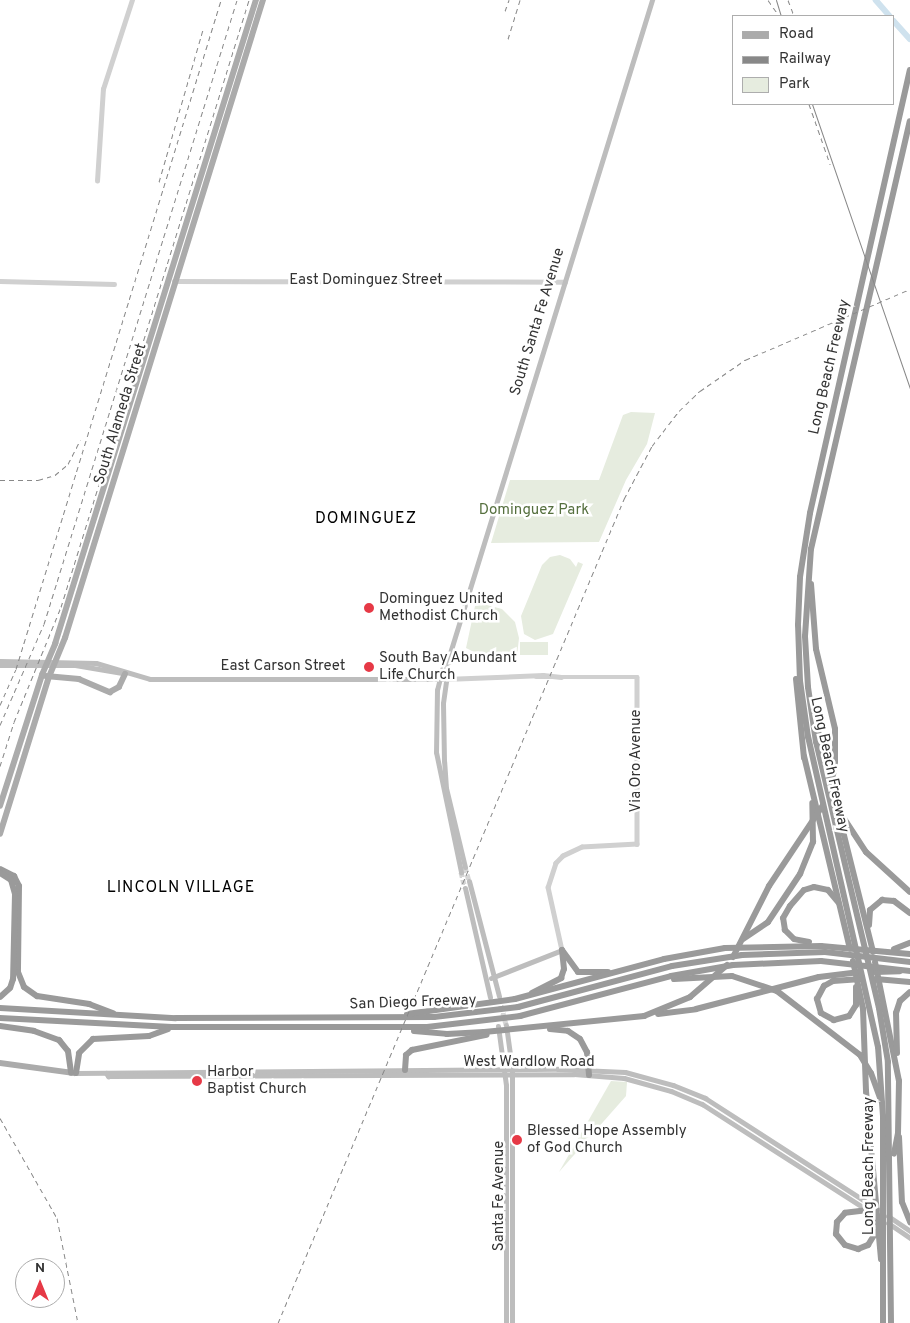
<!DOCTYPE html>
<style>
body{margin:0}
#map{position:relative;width:910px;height:1323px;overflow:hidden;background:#fff;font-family:Overpass,sans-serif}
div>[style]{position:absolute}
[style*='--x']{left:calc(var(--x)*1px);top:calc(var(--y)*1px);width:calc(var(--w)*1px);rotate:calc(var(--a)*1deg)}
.green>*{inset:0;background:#e6ecdf}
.river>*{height:5.5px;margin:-2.75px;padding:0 2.75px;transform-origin:2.75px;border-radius:2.75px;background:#cfe2ee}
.secondary-tunnel>*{height:5px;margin-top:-2.5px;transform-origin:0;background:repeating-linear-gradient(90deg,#d6d6d6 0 5px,transparent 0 7.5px)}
.tertiary>*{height:4.5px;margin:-2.25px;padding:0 2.25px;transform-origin:2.25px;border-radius:2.25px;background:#d0d0d0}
.secondary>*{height:5px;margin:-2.5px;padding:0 2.5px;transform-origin:2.5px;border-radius:2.5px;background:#bdbdbd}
.primary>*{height:5.5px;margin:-2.75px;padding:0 2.75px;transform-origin:2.75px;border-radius:2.75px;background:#ababab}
.motorway>*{height:6px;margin:-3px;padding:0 3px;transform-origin:3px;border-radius:3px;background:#9a9a9a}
.tram>*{height:1px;margin:-0.5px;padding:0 0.5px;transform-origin:0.5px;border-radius:0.5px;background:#888}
.rail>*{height:1px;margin-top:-0.5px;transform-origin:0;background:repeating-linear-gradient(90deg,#888 0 5px,transparent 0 9px)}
.dots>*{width:14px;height:14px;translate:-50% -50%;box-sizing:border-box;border:2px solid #fff;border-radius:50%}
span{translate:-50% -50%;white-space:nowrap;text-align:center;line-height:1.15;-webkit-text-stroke:5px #fff;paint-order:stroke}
.street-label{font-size:15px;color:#333}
.park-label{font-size:15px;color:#56703f}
.poi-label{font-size:15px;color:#333}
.left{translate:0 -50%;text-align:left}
.neighbourhood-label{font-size:16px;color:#000;letter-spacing:1px}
.legend{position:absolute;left:732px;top:15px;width:162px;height:90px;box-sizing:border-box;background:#fff;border:1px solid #adadad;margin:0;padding:6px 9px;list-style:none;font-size:15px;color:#333}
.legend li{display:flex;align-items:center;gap:10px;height:25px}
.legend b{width:25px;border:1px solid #adadad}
.north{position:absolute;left:15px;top:1258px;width:50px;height:50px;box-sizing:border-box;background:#fff;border:1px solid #adadad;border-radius:50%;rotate:0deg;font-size:14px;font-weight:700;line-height:20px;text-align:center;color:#333}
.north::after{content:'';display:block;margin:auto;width:18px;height:22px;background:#e63946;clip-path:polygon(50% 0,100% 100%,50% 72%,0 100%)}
</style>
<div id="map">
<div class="green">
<i style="clip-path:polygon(631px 412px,655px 413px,647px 444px,626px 480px,599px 542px,491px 543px,510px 480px,599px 480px,623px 415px)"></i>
<i style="clip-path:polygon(560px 555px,570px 559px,576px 567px,578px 562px,583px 564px,553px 634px,535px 640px,524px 634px,521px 616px,542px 565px,550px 557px)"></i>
<i style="clip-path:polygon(483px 604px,502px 609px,515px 622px,519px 638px,517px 656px,475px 657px,476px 653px,466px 648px,475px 606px)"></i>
<i style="clip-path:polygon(520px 642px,548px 642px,548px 655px,520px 655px)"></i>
<i style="clip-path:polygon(611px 1081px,627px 1082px,626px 1096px,559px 1172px)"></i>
</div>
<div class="river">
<i style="--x:876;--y:0;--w:21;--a:49"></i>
<i style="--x:894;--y:21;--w:24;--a:48"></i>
</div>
<div class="secondary-tunnel">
<i style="--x:465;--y:867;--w:15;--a:74"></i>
<i style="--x:461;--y:872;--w:16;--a:76"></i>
<i style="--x:499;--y:998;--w:28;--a:75"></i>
</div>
<div class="tertiary">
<i style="--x:97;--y:181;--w:92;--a:-86.3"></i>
<i style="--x:103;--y:89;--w:94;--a:-72"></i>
<i style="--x:0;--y:281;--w:114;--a:1.5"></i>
<i style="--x:174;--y:281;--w:391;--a:0.1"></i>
<i style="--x:536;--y:677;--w:101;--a:0"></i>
<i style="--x:637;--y:677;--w:167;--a:90"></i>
<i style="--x:637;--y:844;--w:55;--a:176.9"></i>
<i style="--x:582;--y:847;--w:21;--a:155"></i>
<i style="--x:563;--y:856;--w:10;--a:135"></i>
<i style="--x:556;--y:863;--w:25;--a:108"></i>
<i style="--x:548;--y:887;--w:65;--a:77.5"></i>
<i style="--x:445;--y:679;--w:98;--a:-2.3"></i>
<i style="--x:543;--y:675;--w:18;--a:6"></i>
</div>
<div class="secondary">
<i style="--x:450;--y:653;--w:7;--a:135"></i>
<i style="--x:445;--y:658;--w:33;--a:104"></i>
<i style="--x:437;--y:690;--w:62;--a:90.9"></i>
<i style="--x:436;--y:752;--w:123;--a:78.2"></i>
<i style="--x:0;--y:661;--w:96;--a:1.2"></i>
<i style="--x:96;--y:663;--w:56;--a:16.5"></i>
<i style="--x:150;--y:679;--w:295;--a:0"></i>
<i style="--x:0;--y:665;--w:75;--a:0"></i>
<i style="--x:75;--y:665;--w:48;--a:9.7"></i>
<i style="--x:465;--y:867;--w:81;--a:-103.5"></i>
<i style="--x:446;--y:788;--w:27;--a:-94"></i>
<i style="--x:444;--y:761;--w:58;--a:-91"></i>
<i style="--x:443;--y:703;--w:50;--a:-82"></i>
<i style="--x:450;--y:653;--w:684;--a:-72.81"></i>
<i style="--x:469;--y:881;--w:119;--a:75.4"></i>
<i style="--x:465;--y:888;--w:112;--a:77.1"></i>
<i style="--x:491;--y:978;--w:76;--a:-21.5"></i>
<i style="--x:506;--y:1025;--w:44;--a:82.2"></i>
<i style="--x:512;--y:1069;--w:254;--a:90"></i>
<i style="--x:498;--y:1026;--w:60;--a:82.3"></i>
<i style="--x:506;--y:1085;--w:238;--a:90"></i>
<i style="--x:76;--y:1073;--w:482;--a:-0.5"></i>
<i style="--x:558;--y:1069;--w:67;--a:2.6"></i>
<i style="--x:625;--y:1072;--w:50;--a:15.2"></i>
<i style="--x:673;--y:1085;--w:35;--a:22"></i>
<i style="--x:705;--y:1098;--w:205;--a:32.8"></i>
<i style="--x:106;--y:1073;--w:4;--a:56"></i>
<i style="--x:108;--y:1076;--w:466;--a:-0.2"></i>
<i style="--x:574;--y:1074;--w:50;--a:4.6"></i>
<i style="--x:624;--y:1078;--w:49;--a:15.5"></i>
<i style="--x:671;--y:1091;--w:34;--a:23"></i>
<i style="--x:702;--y:1104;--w:209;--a:32.7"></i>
<i style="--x:888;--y:1216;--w:27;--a:34"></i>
<i style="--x:888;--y:1223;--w:27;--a:34"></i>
</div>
<div class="primary">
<i style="--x:46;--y:676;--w:33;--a:5"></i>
<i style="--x:79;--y:679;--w:34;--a:23"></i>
<i style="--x:110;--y:692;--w:10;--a:-29"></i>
<i style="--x:119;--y:687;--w:14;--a:-65"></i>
<i style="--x:0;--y:806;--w:138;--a:-72.2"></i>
<i style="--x:42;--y:675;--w:34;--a:-67"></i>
<i style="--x:55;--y:644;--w:675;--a:-72.67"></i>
<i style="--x:0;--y:834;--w:164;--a:-72.7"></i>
<i style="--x:49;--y:677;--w:42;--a:-67.7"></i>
<i style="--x:65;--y:638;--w:668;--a:-72.76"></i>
<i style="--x:0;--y:1063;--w:75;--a:7.7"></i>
</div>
<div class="motorway">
<i style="--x:811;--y:584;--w:65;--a:85.6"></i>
<i style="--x:816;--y:649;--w:82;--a:76.6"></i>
<i style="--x:835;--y:729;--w:37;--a:90"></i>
<i style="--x:835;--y:766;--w:26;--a:103"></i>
<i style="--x:796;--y:679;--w:79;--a:84.2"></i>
<i style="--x:815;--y:719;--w:240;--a:76"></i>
<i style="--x:804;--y:756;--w:198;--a:76.6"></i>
<i style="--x:843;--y:817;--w:42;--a:56.7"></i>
<i style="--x:866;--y:852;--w:59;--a:42.3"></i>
<i style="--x:0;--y:869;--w:16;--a:27"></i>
<i style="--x:14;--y:876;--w:11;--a:63"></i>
<i style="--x:19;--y:886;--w:86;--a:90.7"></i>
<i style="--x:18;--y:972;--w:16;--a:68"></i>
<i style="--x:24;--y:987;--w:16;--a:35"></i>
<i style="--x:37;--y:996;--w:53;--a:8.7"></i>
<i style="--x:89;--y:1004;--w:26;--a:21"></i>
<i style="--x:0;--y:873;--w:13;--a:32"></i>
<i style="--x:11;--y:880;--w:15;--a:74"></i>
<i style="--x:15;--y:894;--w:85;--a:91.3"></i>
<i style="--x:13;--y:979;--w:9;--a:108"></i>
<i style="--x:10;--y:988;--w:13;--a:138"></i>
<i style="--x:869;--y:925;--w:15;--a:-86"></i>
<i style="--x:870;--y:910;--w:16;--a:-40"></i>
<i style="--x:882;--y:900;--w:12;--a:5"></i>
<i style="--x:894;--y:901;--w:20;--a:37"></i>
<i style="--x:743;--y:939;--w:30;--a:-34"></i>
<i style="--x:768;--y:922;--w:58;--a:-56.3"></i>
<i style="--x:800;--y:874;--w:35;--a:-68"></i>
<i style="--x:813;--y:842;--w:39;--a:-91"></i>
<i style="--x:809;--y:942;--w:15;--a:-169"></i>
<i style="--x:794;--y:939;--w:13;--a:-135"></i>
<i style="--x:785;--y:930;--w:12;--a:-99"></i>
<i style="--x:783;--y:918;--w:14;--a:-60"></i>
<i style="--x:790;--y:906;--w:21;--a:-49"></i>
<i style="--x:804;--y:890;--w:10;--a:-17"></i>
<i style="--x:814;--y:887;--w:14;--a:12"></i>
<i style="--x:828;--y:890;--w:16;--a:50"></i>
<i style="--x:894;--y:949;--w:17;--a:-21"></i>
<i style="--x:562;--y:950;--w:27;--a:54"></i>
<i style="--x:578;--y:972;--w:30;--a:0"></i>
<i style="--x:733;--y:957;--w:80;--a:-63.1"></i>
<i style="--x:769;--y:886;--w:97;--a:-56.3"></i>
<i style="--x:853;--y:961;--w:49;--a:78.2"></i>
<i style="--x:863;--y:1009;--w:82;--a:87.9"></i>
<i style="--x:866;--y:1091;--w:169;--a:84.9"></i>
<i style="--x:875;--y:962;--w:121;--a:78.6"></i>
<i style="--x:899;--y:1081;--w:52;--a:91.1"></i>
<i style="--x:898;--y:1133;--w:21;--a:101"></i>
<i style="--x:875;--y:972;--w:25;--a:-2"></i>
<i style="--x:674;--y:979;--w:58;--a:-3"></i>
<i style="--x:732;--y:976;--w:47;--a:18.4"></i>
<i style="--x:777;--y:991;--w:105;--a:37.6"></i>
<i style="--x:860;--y:1055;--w:21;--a:59"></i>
<i style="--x:871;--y:1073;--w:30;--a:70"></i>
<i style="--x:876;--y:979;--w:34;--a:5"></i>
<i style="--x:856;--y:987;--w:18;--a:90"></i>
<i style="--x:856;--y:1005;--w:13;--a:122"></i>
<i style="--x:849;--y:1016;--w:16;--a:165"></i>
<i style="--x:834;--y:1020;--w:15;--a:-152"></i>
<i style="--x:821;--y:1013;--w:15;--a:-106"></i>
<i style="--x:817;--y:999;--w:15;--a:-62"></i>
<i style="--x:824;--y:986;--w:10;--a:-29"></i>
<i style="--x:833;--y:981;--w:28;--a:-4"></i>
<i style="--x:532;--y:993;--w:33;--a:-27"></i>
<i style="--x:561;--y:978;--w:9;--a:-72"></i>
<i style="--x:564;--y:969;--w:19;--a:-96"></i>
<i style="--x:0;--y:1008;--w:176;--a:3.3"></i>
<i style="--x:176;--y:1018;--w:258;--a:-0.2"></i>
<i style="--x:434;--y:1017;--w:85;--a:-6.8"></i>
<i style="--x:518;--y:1007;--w:159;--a:-14.9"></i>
<i style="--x:672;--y:966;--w:71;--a:-8.9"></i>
<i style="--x:742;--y:955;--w:83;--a:-2.1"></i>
<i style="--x:825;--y:952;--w:86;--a:6.7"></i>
<i style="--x:407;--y:1014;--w:109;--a:-7.9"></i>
<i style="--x:515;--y:999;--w:154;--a:-15"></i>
<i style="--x:664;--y:959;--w:62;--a:-10.2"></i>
<i style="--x:725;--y:948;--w:96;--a:-1.2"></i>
<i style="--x:821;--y:946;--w:89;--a:5.1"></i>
<i style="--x:658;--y:1014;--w:38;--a:-7"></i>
<i style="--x:696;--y:1009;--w:127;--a:-14.6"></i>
<i style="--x:819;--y:977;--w:41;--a:-7"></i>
<i style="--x:0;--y:1018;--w:172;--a:3"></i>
<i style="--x:172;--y:1027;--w:255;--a:0"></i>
<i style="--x:427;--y:1027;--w:94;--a:-6.7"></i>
<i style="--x:520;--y:1016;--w:156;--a:-14.8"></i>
<i style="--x:671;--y:976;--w:63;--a:-10.1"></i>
<i style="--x:733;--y:965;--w:88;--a:-2.6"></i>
<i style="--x:821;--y:961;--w:90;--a:6.4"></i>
<i style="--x:0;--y:1026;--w:34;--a:8"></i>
<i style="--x:34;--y:1031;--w:27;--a:20"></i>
<i style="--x:59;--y:1040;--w:14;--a:51"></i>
<i style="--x:68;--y:1051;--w:22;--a:82"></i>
<i style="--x:550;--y:1029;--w:18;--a:6"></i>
<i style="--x:568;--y:1031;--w:14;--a:34"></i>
<i style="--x:580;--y:1039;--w:15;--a:62"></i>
<i style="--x:587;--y:1052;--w:23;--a:85"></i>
<i style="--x:414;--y:1031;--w:33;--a:5"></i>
<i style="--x:447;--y:1034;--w:37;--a:-3"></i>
<i style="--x:484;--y:1032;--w:161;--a:-5.7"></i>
<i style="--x:644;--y:1016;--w:50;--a:-22.4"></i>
<i style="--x:690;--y:997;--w:49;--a:-40.9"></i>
<i style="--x:897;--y:1053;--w:40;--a:-91.4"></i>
<i style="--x:896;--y:1013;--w:13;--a:-72"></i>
<i style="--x:900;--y:1001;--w:13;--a:-42"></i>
<i style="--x:405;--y:1070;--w:15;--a:-86"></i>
<i style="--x:406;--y:1055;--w:8;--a:-40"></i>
<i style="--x:412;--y:1050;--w:76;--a:-11.5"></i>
<i style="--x:76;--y:1073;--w:20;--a:-81"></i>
<i style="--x:79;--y:1053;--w:20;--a:-45"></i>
<i style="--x:93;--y:1039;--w:56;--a:-3.1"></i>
<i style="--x:149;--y:1036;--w:20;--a:-20"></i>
<i style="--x:899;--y:1137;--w:65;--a:87.4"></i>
<i style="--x:902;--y:1202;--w:22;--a:68"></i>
<i style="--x:868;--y:1210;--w:23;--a:173"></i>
<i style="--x:845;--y:1213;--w:12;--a:132"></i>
<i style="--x:837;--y:1222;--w:12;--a:95"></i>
<i style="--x:836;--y:1234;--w:14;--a:51"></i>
<i style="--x:845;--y:1245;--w:14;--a:17"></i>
<i style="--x:858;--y:1249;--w:11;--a:-22"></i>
<i style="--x:868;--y:1245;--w:15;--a:-58"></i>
<i style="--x:883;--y:1323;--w:207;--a:-90"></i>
<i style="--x:883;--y:1116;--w:69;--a:-94.1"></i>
<i style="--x:878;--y:1047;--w:318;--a:-102.7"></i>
<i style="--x:808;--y:737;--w:57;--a:-98.1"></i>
<i style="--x:800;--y:681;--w:56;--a:-92"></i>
<i style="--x:798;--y:625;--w:48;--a:-87.6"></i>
<i style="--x:800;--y:577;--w:65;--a:-81.1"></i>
<i style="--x:810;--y:513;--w:454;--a:-77.3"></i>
<i style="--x:891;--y:1323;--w:261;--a:-90.7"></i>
<i style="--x:888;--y:1062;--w:55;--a:-99.5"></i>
<i style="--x:879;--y:1008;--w:273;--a:-103.3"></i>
<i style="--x:816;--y:742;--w:56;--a:-98.3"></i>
<i style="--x:808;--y:687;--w:51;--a:-93.4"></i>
<i style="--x:805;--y:636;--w:87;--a:-86.1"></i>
<i style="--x:811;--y:549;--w:439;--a:-77"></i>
</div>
<div class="tram">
<i style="--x:776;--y:0;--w:17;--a:73"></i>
<i style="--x:812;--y:104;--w:301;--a:71"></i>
</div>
<div class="rail">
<i style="--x:768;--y:0;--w:19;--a:55"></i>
<i style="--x:788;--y:0;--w:17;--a:69"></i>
<i style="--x:505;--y:11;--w:12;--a:-70"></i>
<i style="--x:508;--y:39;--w:41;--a:-72.9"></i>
<i style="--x:809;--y:104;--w:64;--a:70.7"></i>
<i style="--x:159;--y:182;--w:158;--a:-73.9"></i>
<i style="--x:0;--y:480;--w:38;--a:0"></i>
<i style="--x:38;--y:480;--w:18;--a:-16"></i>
<i style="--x:55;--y:475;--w:17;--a:-40"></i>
<i style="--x:68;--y:464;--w:27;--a:-63"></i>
<i style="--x:0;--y:705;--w:39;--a:-66"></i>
<i style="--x:16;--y:669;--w:700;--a:-72.96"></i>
<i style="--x:0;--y:725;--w:110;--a:-66.5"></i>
<i style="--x:44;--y:624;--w:653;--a:-72.81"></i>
<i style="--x:0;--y:766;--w:46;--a:-72.3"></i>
<i style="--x:14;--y:722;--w:124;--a:-67.8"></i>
<i style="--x:61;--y:607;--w:635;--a:-72.79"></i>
<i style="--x:0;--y:1118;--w:115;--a:60.3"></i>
<i style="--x:57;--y:1218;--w:107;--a:78.7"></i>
<i style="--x:278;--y:1323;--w:894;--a:-67.22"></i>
<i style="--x:624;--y:499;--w:60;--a:-62.2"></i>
<i style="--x:652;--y:446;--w:44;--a:-52.4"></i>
<i style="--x:679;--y:411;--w:29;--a:-44"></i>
<i style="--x:700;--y:391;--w:55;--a:-34.6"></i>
<i style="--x:745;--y:360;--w:180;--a:-23.3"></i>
</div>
<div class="dots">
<i style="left:369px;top:608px;background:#e63946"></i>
<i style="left:369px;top:667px;background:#e63946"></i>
<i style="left:197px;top:1081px;background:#e63946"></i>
<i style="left:517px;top:1140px;background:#e63946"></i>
</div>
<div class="street-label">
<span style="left:366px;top:281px">East Dominguez Street</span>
<span style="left:538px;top:322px;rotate:-73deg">South Santa Fe Avenue</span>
<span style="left:830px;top:367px;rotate:-77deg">Long Beach Freeway</span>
<span style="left:121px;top:414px;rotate:-73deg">South Alameda Street</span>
<span style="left:283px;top:667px">East Carson Street</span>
<span style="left:637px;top:761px;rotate:-90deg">Via Oro Avenue</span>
<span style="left:829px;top:765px;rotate:78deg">Long Beach Freeway</span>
<span style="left:413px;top:1003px;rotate:-2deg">San Diego Freeway</span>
<span style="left:529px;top:1063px">West Wardlow Road</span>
<span style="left:870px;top:1166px;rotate:-90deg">Long Beach Freeway</span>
<span style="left:500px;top:1196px;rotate:-90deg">Santa Fe Avenue</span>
</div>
<div class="park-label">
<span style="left:534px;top:511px">Dominguez Park</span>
</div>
<div class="poi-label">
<span class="left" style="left:379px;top:608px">Dominguez United<br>Methodist Church</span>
<span class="left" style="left:379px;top:667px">South Bay Abundant<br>Life Church</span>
<span class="left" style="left:207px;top:1081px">Harbor<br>Baptist Church</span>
<span class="left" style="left:527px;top:1140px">Blessed Hope Assembly<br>of God Church</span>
</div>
<div class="neighbourhood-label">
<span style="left:366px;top:519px">DOMINGUEZ</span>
<span style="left:181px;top:888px">LINCOLN VILLAGE</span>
</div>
<ul class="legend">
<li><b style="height:6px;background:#ababab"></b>Road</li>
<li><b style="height:6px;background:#888"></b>Railway</li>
<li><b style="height:14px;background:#e6ecdf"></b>Park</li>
</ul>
<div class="north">N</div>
</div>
